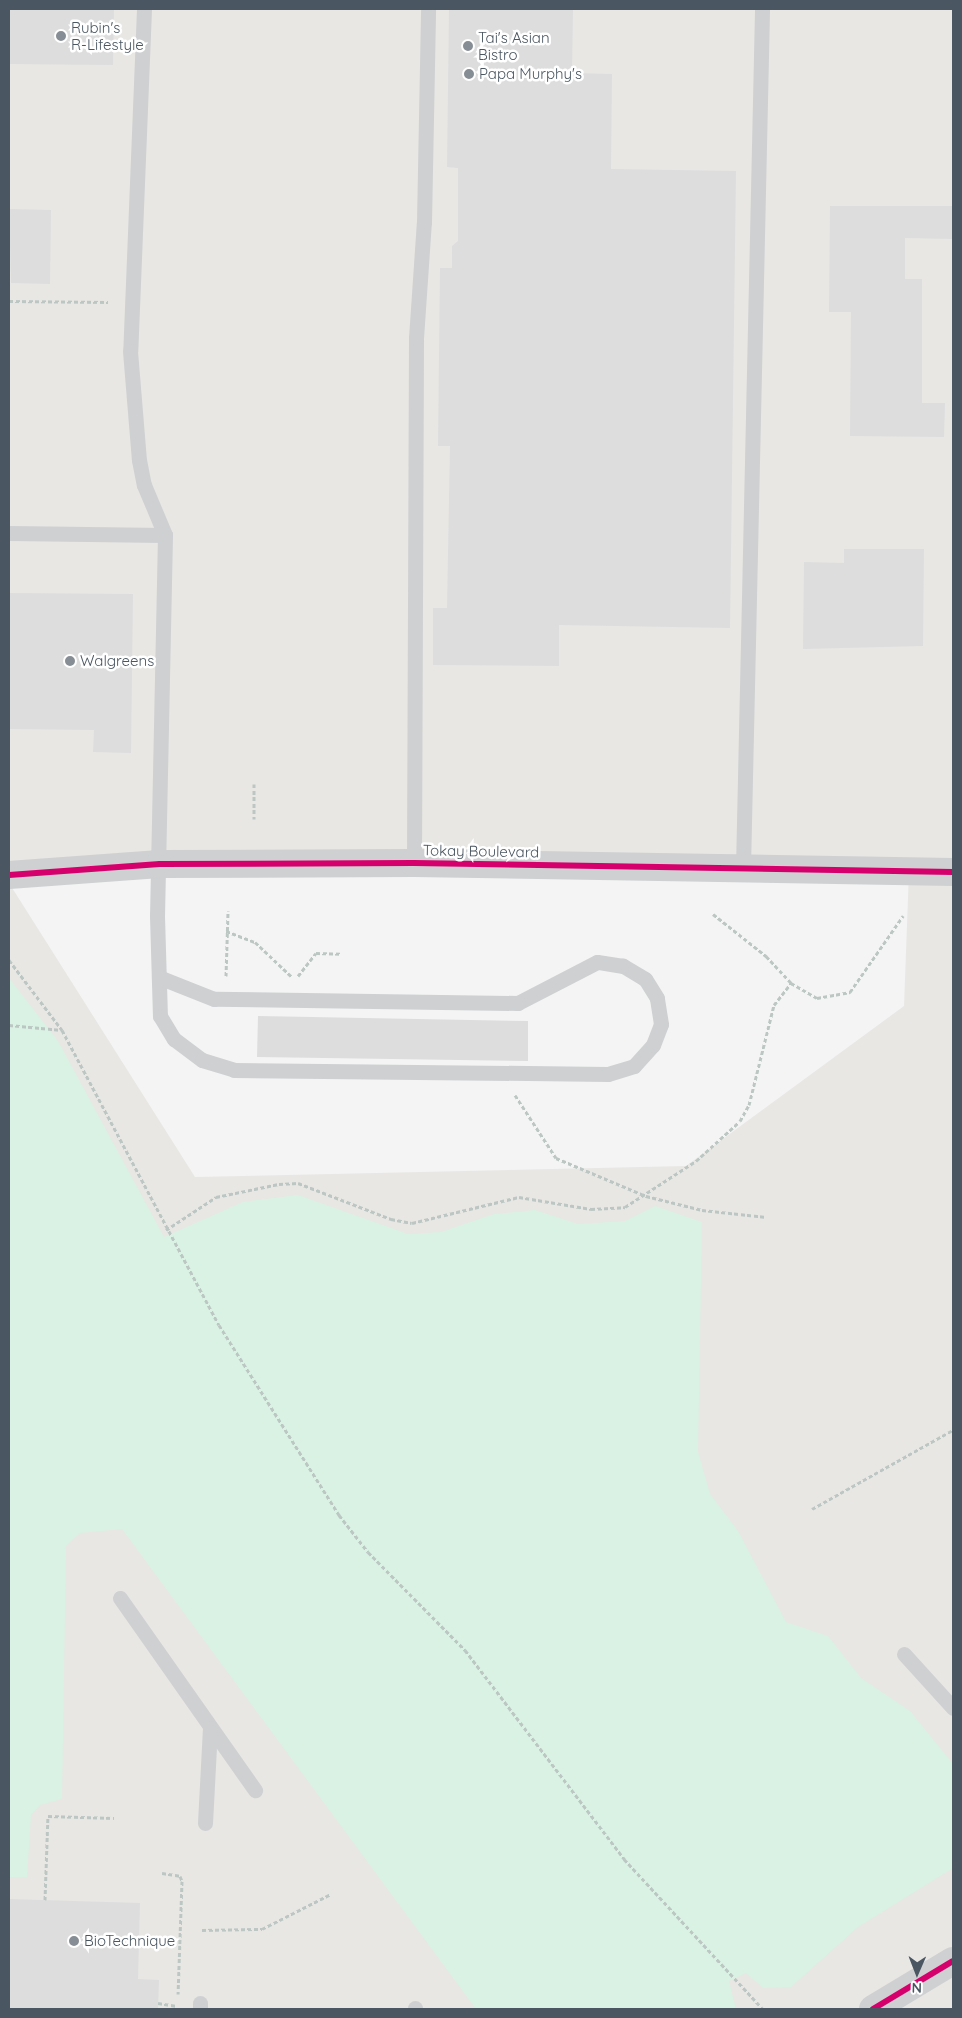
<!DOCTYPE html>
<style>
body{margin:0}
#map{position:relative;width:962px;height:2018px;overflow:hidden;background:#f4f4f4;font-family:Quicksand,sans-serif}
div>[style]{position:absolute}
[style*='--x']{left:calc(var(--x)*1px);top:calc(var(--y)*1px);width:calc(var(--w)*1px);rotate:calc(var(--a)*1deg)}
.commercial>*{inset:0;background:#e8e7e3}
.green>*{inset:0;background:#d9f2e3}
.building>*{inset:0;background:#ddddde}
.path>*{height:3px;margin-top:-1.5px;transform-origin:0;background:repeating-linear-gradient(90deg,#bcc7c4 0 4px,transparent 0 6.5px)}
.service>*{height:15px;margin:-7.5px;padding:0 7.5px;transform-origin:7.5px;border-radius:7.5px;background:#ced0d2}
.tertiary>*{height:28px;margin:-14px;padding:0 14px;transform-origin:14px;border-radius:14px;background:#ced0d2}
.cycleway>*{height:6px;margin:-3px;padding:0 3px;transform-origin:3px;border-radius:3px;background:#d6006c}
.dots>*{width:14px;height:14px;translate:-50% -50%;box-sizing:border-box;border:2px solid #fff;border-radius:50%}
span{translate:-50% -50%;white-space:nowrap;text-align:center;line-height:1.15;-webkit-text-stroke:5px #fff;paint-order:stroke}
.poi-label{font-size:15px;color:#4a5661}
.left{translate:0 -50%;text-align:left}
.street-label{font-size:15px;color:#4a5661}
.frame{position:absolute;inset:0;border:10px solid #4a5661;pointer-events:none}
.north{position:absolute;left:892px;top:1948px;width:50px;height:50px;-webkit-text-stroke:4px #fff;paint-order:stroke;rotate:181deg;font-size:14px;font-weight:700;line-height:20px;text-align:center;color:#4a5661}
.north::after{content:'';display:block;margin:auto;width:18px;height:22px;background:#4a5661;clip-path:polygon(50% 0,100% 100%,50% 72%,0 100%)}
</style>
<div id="map">
<div class="commercial">
<i style="clip-path:polygon(9px 9px,953px 9px,953px 2009px,9px 2009px,9px 883px,195px 1177px,686px 1166px,904px 1006px,909px 871px,9px 875px)"></i>
</div>
<div class="green">
<i style="clip-path:polygon(9px 978px,58px 1041px,164px 1237px,243px 1202px,298px 1195px,408px 1234px,441px 1232px,494px 1214px,535px 1210px,578px 1224px,625px 1221px,655px 1206px,702px 1222px,698px 1452px,710px 1494px,738px 1531px,786px 1622px,828px 1636px,861px 1678px,910px 1711px,953px 1764px,953px 1868px,858px 1927px,791px 1987px,763px 1988px,746px 1973px,729px 1981px,736px 2009px,476px 2009px,122px 1529px,80px 1533px,66px 1546px,62px 1799px,40px 1805px,31px 1815px,27px 1877px,9px 1877px)"></i>
</div>
<div class="building">
<i style="clip-path:polygon(9px 9px,114px 9px,113px 65px,9px 64px)"></i>
<i style="clip-path:polygon(449px 9px,573px 9px,572px 73px,612px 74px,611px 169px,736px 171px,730px 628px,559px 625px,559px 666px,433px 665px,433px 608px,447px 608px,450px 446px,438px 446px,440px 268px,452px 268px,452px 246px,458px 241px,458px 168px,447px 167px)"></i>
<i style="clip-path:polygon(830px 206px,953px 206px,953px 239px,905px 238px,905px 279px,922px 279px,922px 403px,945px 403px,944px 437px,850px 436px,851px 312px,829px 312px)"></i>
<i style="clip-path:polygon(9px 209px,51px 210px,50px 284px,11px 283px)"></i>
<i style="clip-path:polygon(844px 549px,924px 549px,923px 646px,803px 649px,804px 562px,844px 563px)"></i>
<i style="clip-path:polygon(9px 593px,133px 594px,131px 753px,93px 752px,94px 730px,9px 729px)"></i>
<i style="clip-path:polygon(258px 1016px,528px 1021px,528px 1061px,257px 1057px)"></i>
<i style="clip-path:polygon(9px 1899px,140px 1903px,138px 1979px,159px 1980px,158px 2009px,9px 2009px)"></i>
</div>
<div class="path">
<i style="--x:9;--y:301;--w:99;--a:0.6"></i>
<i style="--x:254;--y:784;--w:35;--a:90"></i>
<i style="--x:713;--y:914;--w:68;--a:38.4"></i>
<i style="--x:766;--y:956;--w:37;--a:47"></i>
<i style="--x:791;--y:983;--w:30;--a:30"></i>
<i style="--x:817;--y:998;--w:34;--a:-10"></i>
<i style="--x:850;--y:992;--w:93;--a:-55.1"></i>
<i style="--x:226;--y:931;--w:31;--a:21"></i>
<i style="--x:255;--y:942;--w:50;--a:43.4"></i>
<i style="--x:9;--y:960;--w:88;--a:52.9"></i>
<i style="--x:62;--y:1030;--w:334;--a:62"></i>
<i style="--x:219;--y:1325;--w:225;--a:57.7"></i>
<i style="--x:339;--y:1515;--w:47;--a:51.9"></i>
<i style="--x:368;--y:1552;--w:138;--a:45.3"></i>
<i style="--x:465;--y:1650;--w:263;--a:52.7"></i>
<i style="--x:624;--y:1859;--w:205;--a:47.2"></i>
<i style="--x:226;--y:976;--w:65;--a:-88.2"></i>
<i style="--x:298;--y:976;--w:29;--a:-52"></i>
<i style="--x:316;--y:953;--w:25;--a:2"></i>
<i style="--x:9;--y:1025;--w:53;--a:5.4"></i>
<i style="--x:515;--y:1095;--w:75;--a:56.9"></i>
<i style="--x:556;--y:1158;--w:98;--a:22.9"></i>
<i style="--x:646;--y:1196;--w:58;--a:14"></i>
<i style="--x:702;--y:1210;--w:64;--a:6.2"></i>
<i style="--x:166;--y:1230;--w:60;--a:-33.4"></i>
<i style="--x:216;--y:1197;--w:64;--a:-11.7"></i>
<i style="--x:279;--y:1184;--w:19;--a:-3"></i>
<i style="--x:298;--y:1183;--w:100;--a:21.2"></i>
<i style="--x:391;--y:1219;--w:21;--a:11"></i>
<i style="--x:412;--y:1223;--w:110;--a:-13.7"></i>
<i style="--x:519;--y:1197;--w:73;--a:9.5"></i>
<i style="--x:591;--y:1209;--w:34;--a:-3"></i>
<i style="--x:625;--y:1207;--w:85;--a:-32.9"></i>
<i style="--x:696;--y:1161;--w:59;--a:-42.3"></i>
<i style="--x:740;--y:1121;--w:18;--a:-61"></i>
<i style="--x:749;--y:1105;--w:103;--a:-76"></i>
<i style="--x:774;--y:1005;--w:28;--a:-52"></i>
<i style="--x:812;--y:1509;--w:162;--a:-29.3"></i>
<i style="--x:162;--y:1873;--w:18;--a:9"></i>
<i style="--x:180;--y:1876;--w:5;--a:68"></i>
<i style="--x:182;--y:1881;--w:113;--a:92"></i>
<i style="--x:45;--y:1900;--w:84;--a:-88"></i>
<i style="--x:48;--y:1816;--w:66;--a:1.7"></i>
<i style="--x:202;--y:1930;--w:60;--a:-1"></i>
<i style="--x:262;--y:1929;--w:77;--a:-26.9"></i>
<i style="--x:158;--y:2003;--w:19;--a:9"></i>
</div>
<div class="service">
<i style="--x:144;--y:9;--w:342;--a:92.3"></i>
<i style="--x:130;--y:351;--w:109;--a:85.3"></i>
<i style="--x:139;--y:460;--w:25;--a:79"></i>
<i style="--x:144;--y:485;--w:54;--a:67.2"></i>
<i style="--x:165;--y:535;--w:381;--a:91.2"></i>
<i style="--x:157;--y:916;--w:100;--a:88.3"></i>
<i style="--x:160;--y:1016;--w:27;--a:59"></i>
<i style="--x:174;--y:1039;--w:35;--a:37"></i>
<i style="--x:202;--y:1060;--w:34;--a:17"></i>
<i style="--x:234;--y:1070;--w:374;--a:0.6"></i>
<i style="--x:608;--y:1074;--w:27;--a:-17"></i>
<i style="--x:634;--y:1066;--w:28;--a:-48"></i>
<i style="--x:653;--y:1045;--w:22;--a:-69"></i>
<i style="--x:661;--y:1024;--w:26;--a:-99"></i>
<i style="--x:657;--y:998;--w:22;--a:-122"></i>
<i style="--x:645;--y:979;--w:26;--a:-149"></i>
<i style="--x:623;--y:966;--w:26;--a:-171"></i>
<i style="--x:597;--y:962;--w:89;--a:152.6"></i>
<i style="--x:518;--y:1003;--w:304;--a:-179.2"></i>
<i style="--x:214;--y:999;--w:57;--a:-158.4"></i>
<i style="--x:9;--y:533;--w:156;--a:0.7"></i>
<i style="--x:414;--y:863;--w:525;--a:-89.78"></i>
<i style="--x:416;--y:338;--w:116;--a:-86.1"></i>
<i style="--x:424;--y:222;--w:213;--a:-88.9"></i>
<i style="--x:743;--y:868;--w:859;--a:-88.73"></i>
<i style="--x:120;--y:1598;--w:235;--a:54.9"></i>
<i style="--x:904;--y:1654;--w:73;--a:47.8"></i>
<i style="--x:205;--y:1823;--w:95;--a:-87"></i>
<i style="--x:200;--y:2003;--w:6;--a:90"></i>
<i style="--x:415;--y:2008;--w:1;--a:90"></i>
</div>
<div class="tertiary">
<i style="--x:9;--y:875;--w:151;--a:-4.2"></i>
<i style="--x:160;--y:864;--w:254;--a:-0.2"></i>
<i style="--x:414;--y:863;--w:539;--a:0.96"></i>
<i style="--x:873;--y:2009;--w:93;--a:-31"></i>
</div>
<div class="cycleway">
<i style="--x:9;--y:875;--w:151;--a:-4.2"></i>
<i style="--x:160;--y:864;--w:254;--a:-0.2"></i>
<i style="--x:414;--y:863;--w:539;--a:0.96"></i>
<i style="--x:873;--y:2009;--w:93;--a:-31"></i>
</div>
<div class="dots">
<i style="left:61px;top:36px;background:#868d94"></i>
<i style="left:468px;top:46px;background:#868d94"></i>
<i style="left:469px;top:74px;background:#868d94"></i>
<i style="left:70px;top:661px;background:#868d94"></i>
<i style="left:74px;top:1941px;background:#868d94"></i>
</div>
<div class="poi-label">
<span class="left" style="left:71px;top:36px">Rubin's<br>R-Lifestyle</span>
<span class="left" style="left:478px;top:46px">Tai's Asian<br>Bistro</span>
<span class="left" style="left:479px;top:74px">Papa Murphy's</span>
<span class="left" style="left:80px;top:661px">Walgreens</span>
<span class="left" style="left:84px;top:1941px">BioTechnique</span>
</div>
<div class="street-label">
<span style="left:481px;top:851px;rotate:1deg">Tokay Boulevard</span>
</div>
<div class="frame"></div>
<div class="north">N</div>
</div>
